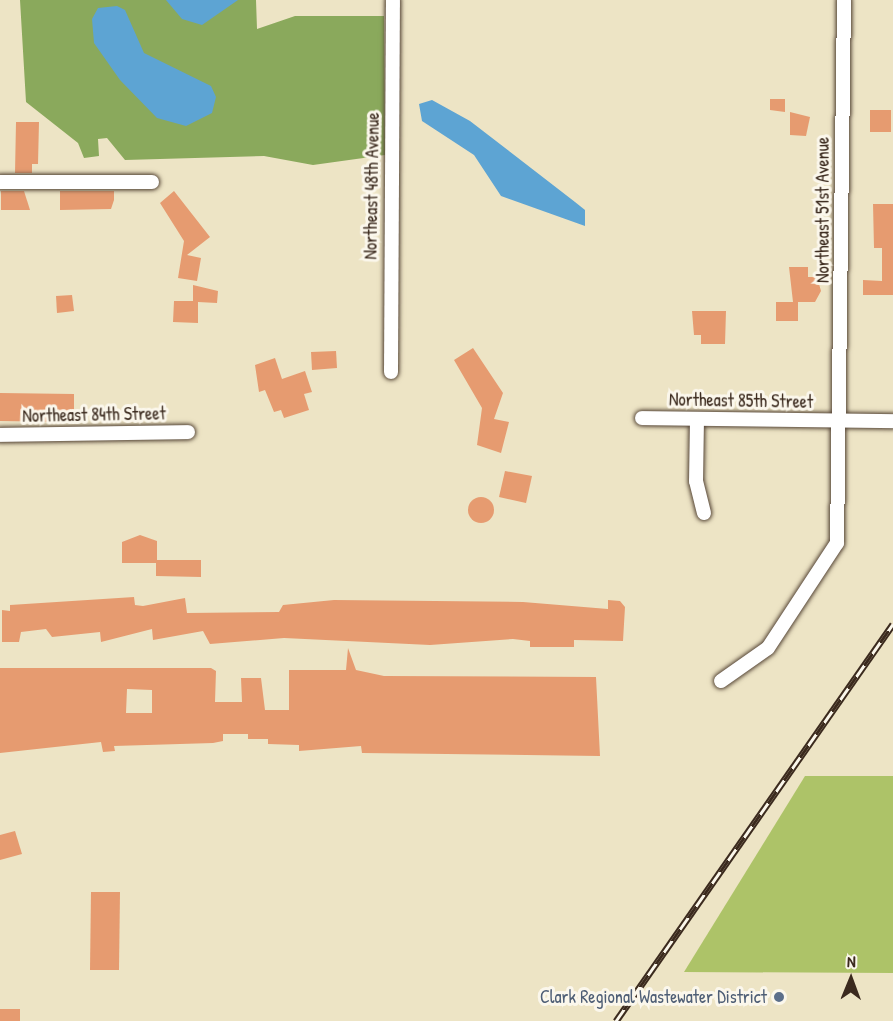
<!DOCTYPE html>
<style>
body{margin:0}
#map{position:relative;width:893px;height:1021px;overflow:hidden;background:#ede4c5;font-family:"Patrick Hand",sans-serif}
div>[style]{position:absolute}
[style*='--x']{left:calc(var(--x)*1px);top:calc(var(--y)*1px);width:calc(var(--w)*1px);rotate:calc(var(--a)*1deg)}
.green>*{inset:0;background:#adc368}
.forest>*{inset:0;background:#8aa95c}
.water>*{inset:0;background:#5da4d3}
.building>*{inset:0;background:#e69b70}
.round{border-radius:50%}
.roads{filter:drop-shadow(0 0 2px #564637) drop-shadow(0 0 2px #564637)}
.minor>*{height:14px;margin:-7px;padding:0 7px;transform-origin:7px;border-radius:7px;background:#fff}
.rail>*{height:7px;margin-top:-3.5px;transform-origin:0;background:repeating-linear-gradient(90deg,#fbf7ec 0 14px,#3b2a1e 0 28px);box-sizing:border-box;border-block:2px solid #3b2a1e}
.dots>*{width:16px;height:16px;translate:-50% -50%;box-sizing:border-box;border:3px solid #fbf7ec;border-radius:50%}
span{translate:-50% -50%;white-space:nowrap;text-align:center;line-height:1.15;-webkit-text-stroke:6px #fbf7ec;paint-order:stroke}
.street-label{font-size:18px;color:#3b2a1e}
.service-label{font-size:18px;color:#4e5e75}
.right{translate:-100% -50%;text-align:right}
.north{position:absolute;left:821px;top:949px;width:60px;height:60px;-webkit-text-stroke:4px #fbf7ec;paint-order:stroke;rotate:1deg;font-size:16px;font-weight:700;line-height:24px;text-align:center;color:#3b2a1e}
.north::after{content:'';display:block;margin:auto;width:21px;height:27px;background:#3b2a1e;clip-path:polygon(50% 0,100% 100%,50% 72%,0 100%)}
</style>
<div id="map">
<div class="green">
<i style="clip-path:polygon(805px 776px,893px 776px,893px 973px,684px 972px)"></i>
</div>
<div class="forest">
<i style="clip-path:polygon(20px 0,256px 0,257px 29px,295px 16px,384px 16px,385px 155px,313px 165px,264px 156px,125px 160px,107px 138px,98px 139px,99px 156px,84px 158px,78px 143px,26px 102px)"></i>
</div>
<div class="water">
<i style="clip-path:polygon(166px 0,238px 0,202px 25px,182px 19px)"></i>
<i style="clip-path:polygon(117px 6px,125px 10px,144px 53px,211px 86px,216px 97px,212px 113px,186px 126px,157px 118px,120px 80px,94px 43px,92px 19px,98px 8px)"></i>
<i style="clip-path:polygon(432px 100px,470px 121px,575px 202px,585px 210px,585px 226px,501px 196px,474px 155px,422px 121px,419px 104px)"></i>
</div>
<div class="building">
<i style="clip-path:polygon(770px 99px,785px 99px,785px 112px,770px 110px)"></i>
<i style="clip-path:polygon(870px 110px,891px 110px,891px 132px,870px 132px)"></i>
<i style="clip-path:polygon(790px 112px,810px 117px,806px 136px,790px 135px)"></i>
<i style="clip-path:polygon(16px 122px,39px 122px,38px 164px,32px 164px,32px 173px,15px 173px)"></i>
<i style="clip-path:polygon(1px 191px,24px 191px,30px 210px,1px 210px)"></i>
<i style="clip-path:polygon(60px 191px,114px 191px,114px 200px,111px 209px,60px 210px)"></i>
<i style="clip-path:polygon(174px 191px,210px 237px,187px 255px,201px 258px,197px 281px,178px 278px,184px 241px,160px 203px)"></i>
<i style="clip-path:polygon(873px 204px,893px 204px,893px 295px,863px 295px,863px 280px,882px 281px,882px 248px,874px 248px)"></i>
<i style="clip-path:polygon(789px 267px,808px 267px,808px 277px,817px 277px,821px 291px,815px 302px,793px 302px)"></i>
<i style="clip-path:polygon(193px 285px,218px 291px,217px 303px,198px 302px,198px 323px,173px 322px,174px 301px,193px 301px)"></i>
<i style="clip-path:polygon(72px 295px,74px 311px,57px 313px,56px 296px)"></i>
<i style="clip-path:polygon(776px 302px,798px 302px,798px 321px,776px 321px)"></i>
<i style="clip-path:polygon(692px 311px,726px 311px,725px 344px,701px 344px,701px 335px,694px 335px)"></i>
<i style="clip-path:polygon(473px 348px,503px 393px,494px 419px,509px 422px,501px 453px,477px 445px,482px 408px,454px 360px)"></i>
<i style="clip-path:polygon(336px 351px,337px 368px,312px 370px,311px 352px)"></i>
<i style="clip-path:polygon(275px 358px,282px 379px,305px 371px,312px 392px,304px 394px,309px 410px,284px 418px,281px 410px,274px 412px,265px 390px,259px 392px,255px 365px)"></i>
<i style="clip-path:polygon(0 393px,74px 394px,74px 416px,65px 416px,65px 422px,0 421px)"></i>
<i style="clip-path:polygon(505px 471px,532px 476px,526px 503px,499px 497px)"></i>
<i class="round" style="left:468px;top:497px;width:26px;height:26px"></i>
<i style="clip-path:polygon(140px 535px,157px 541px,157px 560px,201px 560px,201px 577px,156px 576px,156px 563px,122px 563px,122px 542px)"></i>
<i style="clip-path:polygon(134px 597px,135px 605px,143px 606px,185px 598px,187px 613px,279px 612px,283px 605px,334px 600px,523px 602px,608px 609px,608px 600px,620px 601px,625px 607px,623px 641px,574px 640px,574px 647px,530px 647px,530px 641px,513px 639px,430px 645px,284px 638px,210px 644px,203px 631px,153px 640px,152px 629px,101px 642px,100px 632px,52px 637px,46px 629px,21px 632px,19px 642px,2px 642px,2px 610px,10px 611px,10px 605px)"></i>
<i style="clip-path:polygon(evenodd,348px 648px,356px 670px,384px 676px,596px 677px,600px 756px,362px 753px,361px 746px,299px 751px,299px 745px,268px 744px,268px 739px,248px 739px,248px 734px,223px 734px,223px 741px,213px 743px,114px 746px,115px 751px,103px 752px,101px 742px,0 753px,0 668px,211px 668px,216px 671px,215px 702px,242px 702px,241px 678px,261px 678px,265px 710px,289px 710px,289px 670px,346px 670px,348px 648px,127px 689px,152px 690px,152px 713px,126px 713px,127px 689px)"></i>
<i style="clip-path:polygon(15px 831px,22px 854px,0 860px,0 835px)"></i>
<i style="clip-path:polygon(91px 892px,120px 892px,119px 970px,90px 970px)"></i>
<i style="clip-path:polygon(0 1009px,20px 1009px,20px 1021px,0 1021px)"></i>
</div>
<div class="roads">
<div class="minor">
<i style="--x:0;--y:182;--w:152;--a:0"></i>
<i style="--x:391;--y:372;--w:372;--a:-89.7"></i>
<i style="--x:642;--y:418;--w:251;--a:0.7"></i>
<i style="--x:697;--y:419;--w:62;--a:90.9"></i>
<i style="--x:696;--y:481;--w:33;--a:76"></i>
<i style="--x:0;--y:435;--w:188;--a:-0.9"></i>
<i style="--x:721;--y:681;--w:57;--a:-35.1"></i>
<i style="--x:768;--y:648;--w:126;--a:-56.7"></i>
<i style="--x:837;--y:543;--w:543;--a:-89.26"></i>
</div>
</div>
<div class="rail">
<i style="--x:616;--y:1021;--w:484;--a:-55.1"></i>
</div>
<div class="dots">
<i style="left:779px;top:997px;background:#5c6f8a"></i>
</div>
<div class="street-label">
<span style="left:372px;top:186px;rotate:-89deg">Northeast 48th Avenue</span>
<span style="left:823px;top:210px;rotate:-90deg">Northeast 51st Avenue</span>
<span style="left:741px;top:401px;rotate:1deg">Northeast 85th Street</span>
<span style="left:94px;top:415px;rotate:-1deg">Northeast 84th Street</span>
</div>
<div class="service-label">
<span class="right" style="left:767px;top:997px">Clark Regional Wastewater District</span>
</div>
<div class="north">N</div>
</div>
